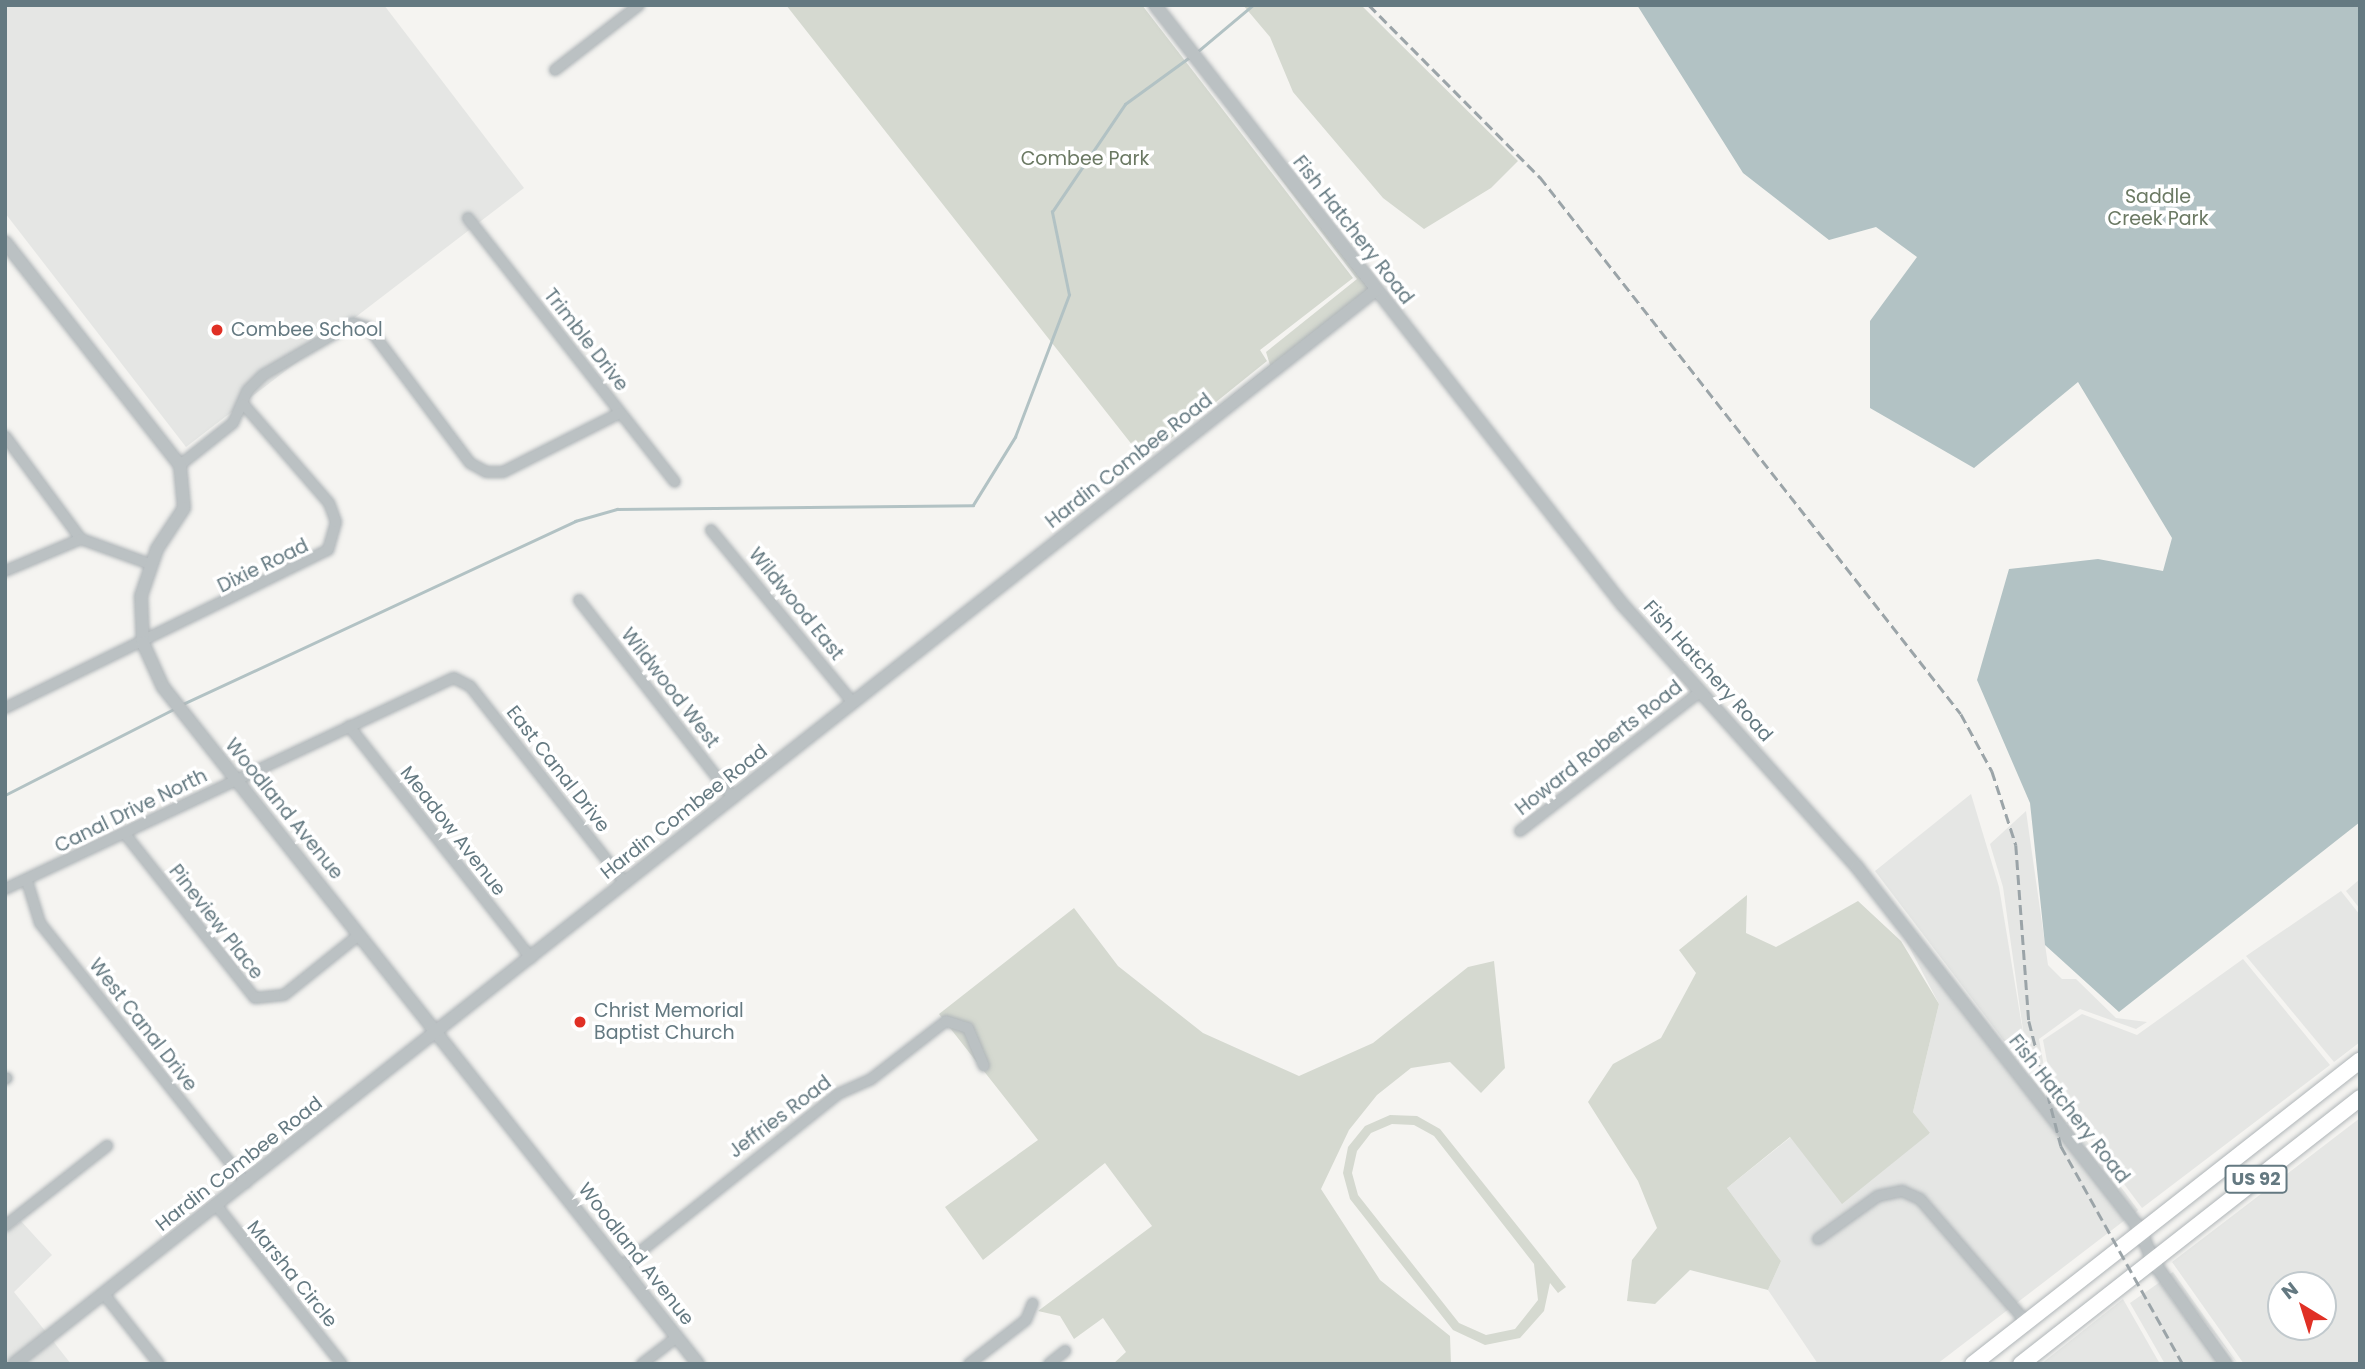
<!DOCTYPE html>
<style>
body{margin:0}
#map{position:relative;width:2365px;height:1369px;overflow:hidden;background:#f5f4f1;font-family:Poppins,sans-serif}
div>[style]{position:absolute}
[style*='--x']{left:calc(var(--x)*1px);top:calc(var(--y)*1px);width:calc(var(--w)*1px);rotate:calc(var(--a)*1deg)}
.built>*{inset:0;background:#e5e6e4}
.green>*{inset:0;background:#d5d9d0}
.water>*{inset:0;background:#b2c2c4}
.stream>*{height:2.5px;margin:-1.25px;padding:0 1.25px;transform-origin:1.25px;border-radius:1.25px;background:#b2c2c4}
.roads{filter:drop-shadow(0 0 2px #afb5b8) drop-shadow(0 0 2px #afb5b8)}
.minor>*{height:10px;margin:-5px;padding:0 5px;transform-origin:5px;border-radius:5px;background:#bbc1c3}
.tertiary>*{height:12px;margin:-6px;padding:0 6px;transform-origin:6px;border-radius:6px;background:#bbc1c3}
.primary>*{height:16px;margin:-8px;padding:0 8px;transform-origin:8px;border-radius:8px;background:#fff}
.rail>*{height:2.5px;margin-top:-1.25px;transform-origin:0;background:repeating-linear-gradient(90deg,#9ba4a8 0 10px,transparent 0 15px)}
.dots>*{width:19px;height:19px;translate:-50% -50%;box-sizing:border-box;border:4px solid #fff;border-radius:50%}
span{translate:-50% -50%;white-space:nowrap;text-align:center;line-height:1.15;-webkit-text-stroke:7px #fff;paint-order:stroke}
.shield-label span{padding:2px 5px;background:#fff;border:2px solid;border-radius:5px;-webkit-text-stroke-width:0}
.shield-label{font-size:18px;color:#647981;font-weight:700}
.park-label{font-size:19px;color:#6b7963}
.street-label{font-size:19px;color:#647981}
.poi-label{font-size:19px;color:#647981}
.left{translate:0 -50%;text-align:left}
.frame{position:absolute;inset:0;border:7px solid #647981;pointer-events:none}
.north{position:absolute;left:2267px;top:1271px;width:70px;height:70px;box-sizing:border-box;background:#fff;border:2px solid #c1c9cd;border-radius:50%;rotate:322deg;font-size:19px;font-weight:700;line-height:28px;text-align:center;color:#647981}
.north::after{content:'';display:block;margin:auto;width:24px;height:32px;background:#e03025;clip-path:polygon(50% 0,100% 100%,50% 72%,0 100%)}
</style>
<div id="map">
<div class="built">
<i style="clip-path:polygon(5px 5px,384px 5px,524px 188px,186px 447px,5px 213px)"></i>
<i style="clip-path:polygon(1971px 794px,1999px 887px,2030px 1075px,1875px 871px)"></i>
<i style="clip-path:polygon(2026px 811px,2048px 965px,2062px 979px,2076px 979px,2116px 1018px,2147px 1022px,2136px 1029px,2080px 1009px,2039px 1039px,2048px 1089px,2138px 1210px,2134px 1214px,2030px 1080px,2003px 887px,1990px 844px)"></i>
<i style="clip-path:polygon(2360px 879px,2360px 909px,2346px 891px)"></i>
<i style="clip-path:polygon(2341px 891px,2360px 915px,2360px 1042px,2334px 1062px,2246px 956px)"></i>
<i style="clip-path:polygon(1904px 937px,2125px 1220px,1937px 1364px,1818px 1364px,1768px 1290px,1781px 1261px,1727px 1188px,1791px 1137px,1930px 1134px,1913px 1112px,1939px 1004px)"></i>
<i style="clip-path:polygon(2243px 959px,2330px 1065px,2142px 1208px,2052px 1088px,2043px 1040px,2082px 1014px,2137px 1035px)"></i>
<i style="clip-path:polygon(evenodd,2360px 1118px,2360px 1364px,2244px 1364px,2172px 1262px,2360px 1118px,2281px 1285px,2323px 1285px,2323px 1327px,2281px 1327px,2281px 1285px)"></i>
<i style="clip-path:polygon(21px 1221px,52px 1255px,14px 1292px,46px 1332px,5px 1364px,5px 1233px)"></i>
<i style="clip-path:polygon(2173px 1272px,2238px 1364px,2168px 1275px)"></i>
<i style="clip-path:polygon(2160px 1282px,2172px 1300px,2220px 1364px,2165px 1364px,2130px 1303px)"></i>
<i style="clip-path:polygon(2123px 1299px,2160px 1364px,2041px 1364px)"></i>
<i style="clip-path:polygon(53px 1341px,71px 1364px,24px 1364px)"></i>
</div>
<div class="green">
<i style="clip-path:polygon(786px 5px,1142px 5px,1353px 278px,1260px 350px,1267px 361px,1144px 460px)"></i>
<i style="clip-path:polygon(1243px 5px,1361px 5px,1518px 161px,1491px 188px,1424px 229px,1383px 198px,1293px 92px,1270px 37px)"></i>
<i style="clip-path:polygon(1217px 95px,1369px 289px,1152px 460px,1270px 365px,1266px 352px,1357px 279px)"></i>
<i style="clip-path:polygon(1747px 895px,1746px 933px,1776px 947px,1858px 901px,1901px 941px,1939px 1004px,1913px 1112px,1930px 1133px,1842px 1204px,1790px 1137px,1727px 1188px,1781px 1261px,1768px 1290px,1690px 1270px,1655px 1304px,1627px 1301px,1632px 1260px,1657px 1228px,1638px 1181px,1588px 1102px,1613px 1064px,1661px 1038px,1696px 973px,1679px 950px)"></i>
<i style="clip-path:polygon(1074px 908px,1118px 966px,1203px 1033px,1299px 1076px,1373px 1043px,1468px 967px,1494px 961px,1505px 1068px,1481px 1093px,1450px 1062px,1411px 1068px,1377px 1095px,1349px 1130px,1321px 1189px,1380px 1280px,1450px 1336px,1451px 1364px,1113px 1364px,1126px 1352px,1103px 1318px,1074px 1339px,1060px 1316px,1038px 1311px,1152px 1226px,1105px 1163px,983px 1260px,945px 1207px,1038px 1140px,939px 1014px)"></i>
<i style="clip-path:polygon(evenodd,1390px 1115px,1417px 1116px,1440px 1129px,1566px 1287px,1558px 1293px,1550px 1283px,1544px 1311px,1520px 1338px,1485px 1345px,1453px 1330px,1350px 1199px,1343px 1173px,1348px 1147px,1365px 1126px,1390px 1115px,1392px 1124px,1414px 1125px,1434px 1136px,1534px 1264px,1538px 1300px,1515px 1329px,1486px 1335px,1459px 1323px,1358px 1195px,1352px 1173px,1357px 1151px,1371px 1133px,1392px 1124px)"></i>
</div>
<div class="water">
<i style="clip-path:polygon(1637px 5px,2360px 5px,2360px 822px,2119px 1012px,2045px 945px,2030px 803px,1977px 680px,2009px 569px,2098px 559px,2163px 571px,2172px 538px,2078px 382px,1974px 468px,1870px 408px,1870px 321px,1917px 257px,1876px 227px,1829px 240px,1743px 173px)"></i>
</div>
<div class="stream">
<i style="--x:1197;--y:52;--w:73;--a:-40"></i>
<i style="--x:183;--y:704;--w:433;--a:-25"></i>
<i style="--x:575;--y:521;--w:44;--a:-15.9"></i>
<i style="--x:617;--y:509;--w:356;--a:-0.6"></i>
<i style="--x:973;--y:505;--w:80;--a:-58.3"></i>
<i style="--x:1015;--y:437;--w:152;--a:-69.2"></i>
<i style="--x:1069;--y:295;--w:85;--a:-101.6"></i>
<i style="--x:1052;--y:212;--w:130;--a:-55.9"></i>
<i style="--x:1125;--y:104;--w:82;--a:-36"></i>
<i style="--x:5;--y:795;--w:190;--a:-27"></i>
</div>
<div class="roads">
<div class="minor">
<i style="--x:555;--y:70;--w:106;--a:-37.7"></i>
<i style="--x:468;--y:218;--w:335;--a:51.9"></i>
<i style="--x:5;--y:436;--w:128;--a:53.6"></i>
<i style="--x:180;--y:465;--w:68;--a:-38.4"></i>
<i style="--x:233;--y:423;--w:36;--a:-66"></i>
<i style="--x:248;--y:390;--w:21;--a:-45"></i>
<i style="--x:263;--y:375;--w:104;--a:-30"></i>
<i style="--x:353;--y:323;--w:17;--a:17"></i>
<i style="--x:369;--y:328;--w:169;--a:53.2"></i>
<i style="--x:470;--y:463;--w:18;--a:29"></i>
<i style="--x:486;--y:472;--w:17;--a:0"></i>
<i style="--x:503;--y:472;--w:131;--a:-26.8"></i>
<i style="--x:711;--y:530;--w:224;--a:50.6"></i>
<i style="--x:5;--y:571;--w:82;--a:-22.8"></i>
<i style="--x:81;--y:539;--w:73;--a:19.9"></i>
<i style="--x:579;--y:600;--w:251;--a:52.1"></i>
<i style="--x:5;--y:708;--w:360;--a:-26.1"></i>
<i style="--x:328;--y:550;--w:29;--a:-74"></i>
<i style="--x:336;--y:522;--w:20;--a:-110"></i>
<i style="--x:329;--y:503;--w:130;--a:-130.9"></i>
<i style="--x:349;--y:726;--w:295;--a:51.9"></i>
<i style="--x:1520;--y:831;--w:227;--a:-37.7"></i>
<i style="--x:125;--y:834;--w:209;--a:51.6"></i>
<i style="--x:255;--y:998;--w:29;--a:-6"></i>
<i style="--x:284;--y:995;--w:96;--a:-38.7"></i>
<i style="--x:27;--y:881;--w:44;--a:72.8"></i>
<i style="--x:40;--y:923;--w:332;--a:51.6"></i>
<i style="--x:5;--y:889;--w:496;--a:-25.2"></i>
<i style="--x:454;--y:678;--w:18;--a:27"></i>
<i style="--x:470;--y:686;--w:251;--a:51.8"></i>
<i style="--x:5;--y:1079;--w:2;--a:-27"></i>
<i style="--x:217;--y:1206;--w:201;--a:51.7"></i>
<i style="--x:5;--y:1226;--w:130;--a:-38.1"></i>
<i style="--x:1818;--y:1239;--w:74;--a:-35.6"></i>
<i style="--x:1878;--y:1196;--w:25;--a:-12"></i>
<i style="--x:1902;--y:1191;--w:20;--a:24"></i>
<i style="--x:1920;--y:1199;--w:162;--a:49.2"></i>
<i style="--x:622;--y:1266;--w:276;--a:-38.5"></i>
<i style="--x:838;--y:1094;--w:35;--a:-24"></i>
<i style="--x:870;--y:1080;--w:96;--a:-37.8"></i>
<i style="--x:946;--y:1021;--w:23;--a:18"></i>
<i style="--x:968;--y:1028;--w:41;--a:67.2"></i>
<i style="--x:104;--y:1294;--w:89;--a:51.8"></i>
<i style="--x:642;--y:1364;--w:44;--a:-37.6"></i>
<i style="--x:969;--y:1364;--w:72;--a:-37.7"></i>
<i style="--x:1026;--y:1320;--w:18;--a:-68"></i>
<i style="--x:1049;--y:1364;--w:21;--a:-39"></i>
</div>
<div class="tertiary">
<i style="--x:1155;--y:5;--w:760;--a:52.06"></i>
<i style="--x:1622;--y:604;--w:353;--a:48.2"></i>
<i style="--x:1857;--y:867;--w:462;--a:52"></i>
<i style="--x:2141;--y:1231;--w:31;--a:69"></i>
<i style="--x:2152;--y:1260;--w:128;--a:54.6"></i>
<i style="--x:5;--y:242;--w:283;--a:51.9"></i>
<i style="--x:180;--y:465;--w:43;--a:84.7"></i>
<i style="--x:184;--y:508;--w:49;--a:123.4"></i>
<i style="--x:157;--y:549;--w:50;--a:108.8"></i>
<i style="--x:141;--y:596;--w:47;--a:87.6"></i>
<i style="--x:143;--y:643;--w:48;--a:65.6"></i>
<i style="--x:163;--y:687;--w:863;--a:51.68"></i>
<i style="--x:14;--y:1364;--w:1735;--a:-38.26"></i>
</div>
<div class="primary">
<i style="--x:1973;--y:1364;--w:492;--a:-38.1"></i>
<i style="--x:2021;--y:1364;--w:431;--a:-38.1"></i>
</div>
</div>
<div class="rail">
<i style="--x:1369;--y:5;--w:243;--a:45.2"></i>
<i style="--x:1540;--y:177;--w:682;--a:51.9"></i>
<i style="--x:1961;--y:714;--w:65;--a:61.5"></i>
<i style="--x:1992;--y:771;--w:78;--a:72"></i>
<i style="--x:2016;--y:845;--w:176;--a:85.8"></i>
<i style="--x:2029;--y:1021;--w:129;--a:75.6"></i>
<i style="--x:2061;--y:1146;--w:250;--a:60.8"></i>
</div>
<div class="dots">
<i style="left:217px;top:330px;background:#e03025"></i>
<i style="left:580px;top:1022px;background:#e03025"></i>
</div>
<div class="shield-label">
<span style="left:2256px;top:1179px">US 92</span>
</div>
<div class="park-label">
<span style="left:1085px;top:159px">Combee Park</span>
<span style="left:2158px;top:208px">Saddle<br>Creek Park</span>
</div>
<div class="street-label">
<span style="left:1353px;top:230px;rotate:52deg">Fish Hatchery Road</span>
<span style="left:586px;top:340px;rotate:52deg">Trimble Drive</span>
<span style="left:1129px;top:461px;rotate:-38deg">Hardin Combee Road</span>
<span style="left:263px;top:566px;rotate:-26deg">Dixie Road</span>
<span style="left:796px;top:604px;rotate:51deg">Wildwood East</span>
<span style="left:1708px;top:671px;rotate:48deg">Fish Hatchery Road</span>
<span style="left:670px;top:688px;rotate:52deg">Wildwood West</span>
<span style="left:1599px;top:748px;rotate:-38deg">Howard Roberts Road</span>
<span style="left:558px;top:769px;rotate:52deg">East Canal Drive</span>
<span style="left:284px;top:809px;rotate:51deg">Woodland Avenue</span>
<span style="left:131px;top:811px;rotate:-26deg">Canal Drive North</span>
<span style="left:684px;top:812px;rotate:-38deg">Hardin Combee Road</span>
<span style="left:453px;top:831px;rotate:52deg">Meadow Avenue</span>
<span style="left:216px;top:922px;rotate:52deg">Pineview Place</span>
<span style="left:143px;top:1025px;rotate:52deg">West Canal Drive</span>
<span style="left:2069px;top:1109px;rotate:52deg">Fish Hatchery Road</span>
<span style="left:780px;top:1117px;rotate:-37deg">Jeffries Road</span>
<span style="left:239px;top:1164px;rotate:-38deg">Hardin Combee Road</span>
<span style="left:636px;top:1254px;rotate:52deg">Woodland Avenue</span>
<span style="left:292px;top:1274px;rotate:51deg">Marsha Circle</span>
</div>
<div class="poi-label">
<span class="left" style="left:231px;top:330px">Combee School</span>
<span class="left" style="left:594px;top:1022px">Christ Memorial<br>Baptist Church</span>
</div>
<div class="frame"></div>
<div class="north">N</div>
</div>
